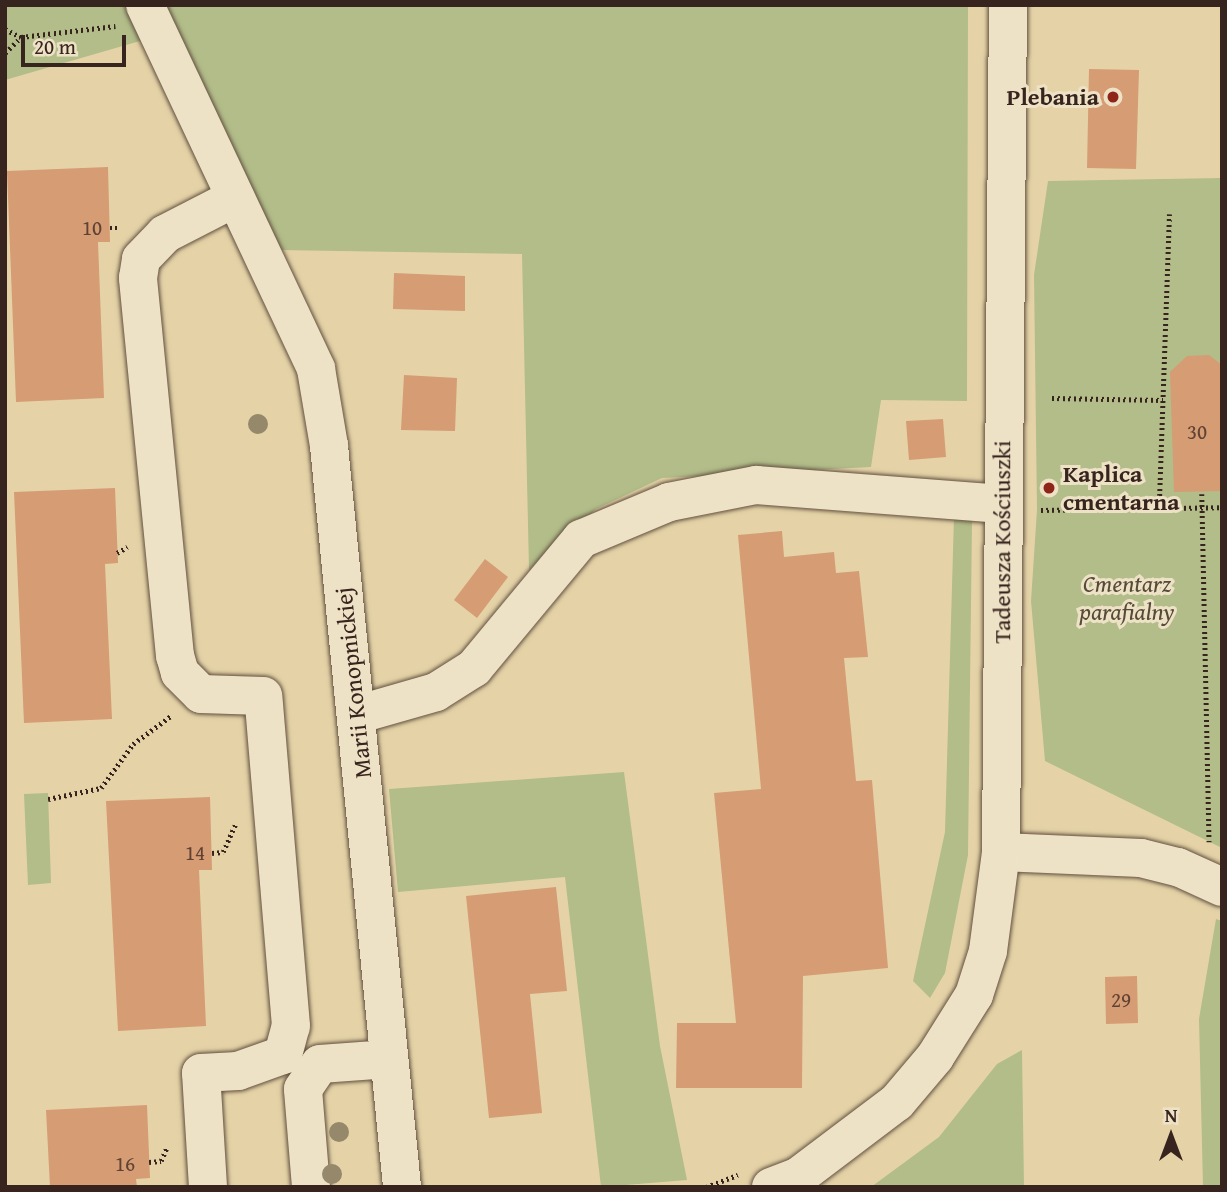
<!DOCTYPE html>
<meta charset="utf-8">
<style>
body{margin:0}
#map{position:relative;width:1227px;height:1192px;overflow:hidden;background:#e5d3a7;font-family:"Gentium Book Plus",serif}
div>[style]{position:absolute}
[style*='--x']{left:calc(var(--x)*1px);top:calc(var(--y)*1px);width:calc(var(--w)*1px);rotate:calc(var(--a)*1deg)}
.green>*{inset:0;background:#b2bd89}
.building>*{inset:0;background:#d69c74}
.path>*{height:4.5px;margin-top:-2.25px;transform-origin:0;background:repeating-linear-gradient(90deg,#37241e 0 2px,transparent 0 5.5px)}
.roads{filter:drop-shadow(0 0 2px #625040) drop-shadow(0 0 2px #625040)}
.minor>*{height:38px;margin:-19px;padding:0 19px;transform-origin:19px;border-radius:19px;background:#eee2c6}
.trees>*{width:20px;height:20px;margin:-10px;border-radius:50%;background:#96886a}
.dots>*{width:19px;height:19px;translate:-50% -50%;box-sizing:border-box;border:4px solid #eee2c6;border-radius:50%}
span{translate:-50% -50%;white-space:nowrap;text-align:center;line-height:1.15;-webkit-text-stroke:6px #eee2c6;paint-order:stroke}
.number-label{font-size:21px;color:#5f4234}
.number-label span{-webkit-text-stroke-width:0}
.poi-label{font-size:24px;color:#37241e;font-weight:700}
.right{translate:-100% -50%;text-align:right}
.left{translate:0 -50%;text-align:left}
.street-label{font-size:24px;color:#37241e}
.park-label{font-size:24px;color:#564a39;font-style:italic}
.frame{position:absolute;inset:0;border:7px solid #37241e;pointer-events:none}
.north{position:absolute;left:1136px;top:1101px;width:70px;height:70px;-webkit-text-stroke:5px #eee2c6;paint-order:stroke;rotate:0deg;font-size:19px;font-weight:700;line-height:28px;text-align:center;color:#37241e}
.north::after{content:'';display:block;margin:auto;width:24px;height:32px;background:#37241e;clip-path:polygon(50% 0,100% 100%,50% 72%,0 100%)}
.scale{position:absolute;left:21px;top:35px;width:105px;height:32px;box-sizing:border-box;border:4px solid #37241e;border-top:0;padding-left:9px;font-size:21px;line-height:24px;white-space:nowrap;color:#37241e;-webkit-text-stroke:5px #eee2c6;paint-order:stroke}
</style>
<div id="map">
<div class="green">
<i style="clip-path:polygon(5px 5px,968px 5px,967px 401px,881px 400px,871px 467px,662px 478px,596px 509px,529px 570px,522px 254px,278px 250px,188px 58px,140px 41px,5px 80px)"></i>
<i style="clip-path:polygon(1222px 178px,1222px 848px,1045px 761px,1031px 601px,1037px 510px,1034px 275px,1048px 181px)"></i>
<i style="clip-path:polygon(954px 516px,972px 520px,968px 855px,945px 973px,930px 998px,913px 981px,945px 832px)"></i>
<i style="clip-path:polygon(624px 772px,660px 1046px,687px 1180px,601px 1187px,565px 877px,398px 892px,389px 789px)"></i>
<i style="clip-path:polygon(48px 793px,51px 883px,28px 885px,24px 794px)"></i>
<i style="clip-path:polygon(1216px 919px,1222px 921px,1222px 1187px,1203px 1187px,1199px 1019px)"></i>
<i style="clip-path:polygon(1022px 1050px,1024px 1187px,871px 1187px,939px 1137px,997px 1064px)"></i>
</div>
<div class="building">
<i style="clip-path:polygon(1089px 69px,1139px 70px,1136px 169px,1087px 168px)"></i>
<i style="clip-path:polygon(108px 167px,110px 242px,98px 242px,104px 398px,16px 402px,7px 171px)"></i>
<i style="clip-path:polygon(394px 273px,465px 276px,465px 311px,393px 309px)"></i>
<i style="clip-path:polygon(1209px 355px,1222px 365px,1222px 491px,1174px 492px,1170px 372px,1187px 356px)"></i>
<i style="clip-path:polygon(404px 375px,457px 378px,455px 431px,401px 430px)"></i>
<i style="clip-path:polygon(943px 419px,946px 457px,909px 460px,906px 421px)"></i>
<i style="clip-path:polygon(115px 488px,118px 563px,105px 564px,112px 719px,24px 723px,14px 492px)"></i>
<i style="clip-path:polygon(782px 531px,784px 557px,834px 552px,836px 573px,859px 571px,868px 657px,844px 658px,856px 781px,872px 780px,888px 968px,803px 976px,802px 1088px,676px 1088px,677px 1023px,736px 1023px,714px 793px,761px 789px,738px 535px)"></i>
<i style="clip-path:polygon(485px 559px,508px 577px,477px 618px,454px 600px)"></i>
<i style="clip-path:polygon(210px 797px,212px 870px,199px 870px,206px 1026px,118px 1031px,106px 801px)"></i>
<i style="clip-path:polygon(556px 887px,567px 991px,530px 994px,542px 1113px,489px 1118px,466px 896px)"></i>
<i style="clip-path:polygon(1137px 976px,1138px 1023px,1106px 1024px,1105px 977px)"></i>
<i style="clip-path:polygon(147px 1105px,150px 1178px,136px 1179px,137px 1187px,50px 1187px,46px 1110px)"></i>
</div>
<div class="path">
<i style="--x:5;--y:29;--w:18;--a:27"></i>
<i style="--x:5;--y:53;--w:23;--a:-45"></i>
<i style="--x:21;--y:37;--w:95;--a:-6.7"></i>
<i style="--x:110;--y:228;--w:11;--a:0"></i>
<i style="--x:1052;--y:398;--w:111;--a:1"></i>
<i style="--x:1202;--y:494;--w:348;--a:88.8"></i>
<i style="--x:1159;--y:507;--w:293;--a:-88"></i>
<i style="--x:1041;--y:510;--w:181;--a:-0.9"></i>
<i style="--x:117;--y:553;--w:12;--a:-31"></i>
<i style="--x:48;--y:799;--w:54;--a:-11.7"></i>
<i style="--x:101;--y:788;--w:54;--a:-54"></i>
<i style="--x:133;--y:744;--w:49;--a:-36.6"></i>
<i style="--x:212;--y:853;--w:11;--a:-5"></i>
<i style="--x:223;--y:852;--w:30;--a:-66"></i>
<i style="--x:149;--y:1162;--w:12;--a:-5"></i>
<i style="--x:161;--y:1161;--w:15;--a:-67"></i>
<i style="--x:706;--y:1187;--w:34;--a:-21"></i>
</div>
<div class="roads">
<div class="minor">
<i style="--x:145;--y:5;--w:402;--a:64.8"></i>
<i style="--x:316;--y:369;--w:78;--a:80.4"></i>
<i style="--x:329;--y:446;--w:745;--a:84.37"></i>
<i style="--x:356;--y:715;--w:83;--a:-16"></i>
<i style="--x:436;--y:692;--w:45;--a:-32.3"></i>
<i style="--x:474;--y:668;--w:168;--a:-50.3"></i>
<i style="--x:581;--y:539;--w:95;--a:-22.8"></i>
<i style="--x:669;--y:502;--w:89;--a:-11.1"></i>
<i style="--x:756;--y:485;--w:247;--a:4.4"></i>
<i style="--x:1001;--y:852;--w:140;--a:2.5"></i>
<i style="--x:1141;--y:858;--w:38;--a:14"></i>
<i style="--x:1178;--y:867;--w:48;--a:24.4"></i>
<i style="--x:208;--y:1187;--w:114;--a:-93.5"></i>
<i style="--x:201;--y:1073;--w:37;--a:-3"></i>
<i style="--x:238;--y:1071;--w:48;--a:-19.6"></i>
<i style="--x:283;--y:1055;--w:30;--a:-75"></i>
<i style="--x:291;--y:1026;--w:331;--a:-94.8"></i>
<i style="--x:263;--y:696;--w:62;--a:-178.2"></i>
<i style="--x:201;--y:694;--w:30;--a:-135"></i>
<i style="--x:180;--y:673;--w:18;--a:-106"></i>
<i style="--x:175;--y:656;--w:380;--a:-95.6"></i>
<i style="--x:138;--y:278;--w:19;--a:-81"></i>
<i style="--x:141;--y:259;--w:35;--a:-46"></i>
<i style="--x:165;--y:234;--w:79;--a:-27.2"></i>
<i style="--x:311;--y:1187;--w:98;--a:-94.7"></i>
<i style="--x:303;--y:1089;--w:30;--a:-56"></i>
<i style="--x:320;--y:1064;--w:69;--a:-4.1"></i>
<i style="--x:771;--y:1187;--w:30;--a:-21"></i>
<i style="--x:799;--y:1176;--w:123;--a:-37.1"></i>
<i style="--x:897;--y:1102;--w:59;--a:-49.8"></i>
<i style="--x:935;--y:1057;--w:73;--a:-57.8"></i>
<i style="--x:974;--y:995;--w:46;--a:-72.3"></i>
<i style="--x:988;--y:951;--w:100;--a:-82.5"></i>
<i style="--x:1001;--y:852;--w:847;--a:-89.53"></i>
</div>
</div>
<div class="trees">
<i style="left:258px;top:424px"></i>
<i style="left:339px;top:1132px"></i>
<i style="left:332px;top:1174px"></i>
</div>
<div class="dots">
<i style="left:1113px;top:97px;background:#8f2418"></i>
<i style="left:1049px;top:488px;background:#8f2418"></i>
</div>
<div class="number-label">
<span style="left:92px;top:228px">10</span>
<span style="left:1197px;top:432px">30</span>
<span style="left:195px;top:853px">14</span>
<span style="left:1121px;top:1000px">29</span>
<span style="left:125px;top:1164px">16</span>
</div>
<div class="poi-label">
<span class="right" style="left:1099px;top:97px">Plebania</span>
<span class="left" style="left:1063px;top:488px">Kaplica<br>cmentarna</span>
</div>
<div class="street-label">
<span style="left:1002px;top:542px;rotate:-90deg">Tadeusza Kościuszki</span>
<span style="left:353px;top:683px;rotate:-96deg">Marii Konopnickiej</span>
</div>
<div class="park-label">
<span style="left:1127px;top:598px">Cmentarz<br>parafialny</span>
</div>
<div class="frame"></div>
<div class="north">N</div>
<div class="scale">20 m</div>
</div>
